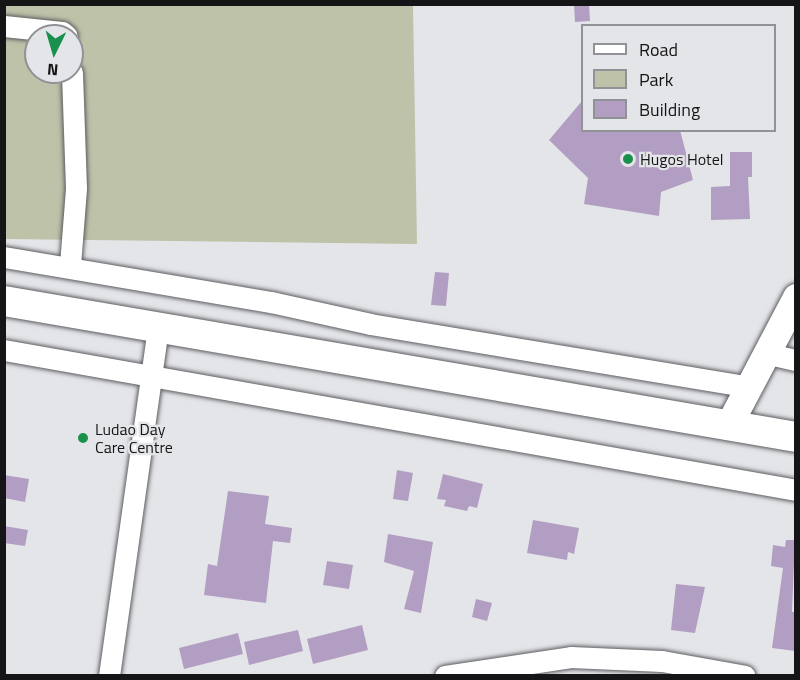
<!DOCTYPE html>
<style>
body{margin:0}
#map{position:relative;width:800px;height:680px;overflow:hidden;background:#e4e5e9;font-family:"Titillium Web",sans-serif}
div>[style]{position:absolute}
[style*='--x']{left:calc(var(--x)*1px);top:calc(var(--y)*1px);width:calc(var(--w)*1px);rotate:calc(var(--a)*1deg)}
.green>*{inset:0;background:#bdc2a8}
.building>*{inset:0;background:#b29ec3}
.roads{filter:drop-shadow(0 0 2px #5d5e61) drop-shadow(0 0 2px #5d5e61)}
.minor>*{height:21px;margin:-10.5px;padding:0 10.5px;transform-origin:10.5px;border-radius:10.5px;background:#fff}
.major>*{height:27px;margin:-13.5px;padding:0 13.5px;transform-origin:13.5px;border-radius:13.5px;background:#fff}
.highway>*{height:30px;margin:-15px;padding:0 15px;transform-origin:15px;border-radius:15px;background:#fff}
.dots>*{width:16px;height:16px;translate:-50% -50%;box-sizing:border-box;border:3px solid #e4e5e9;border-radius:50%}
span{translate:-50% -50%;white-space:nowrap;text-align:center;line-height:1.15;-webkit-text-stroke:4.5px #e4e5e9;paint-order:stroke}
.poi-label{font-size:16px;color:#151517}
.left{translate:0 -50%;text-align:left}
.frame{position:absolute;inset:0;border:6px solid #151517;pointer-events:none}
.legend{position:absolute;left:581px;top:24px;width:195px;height:108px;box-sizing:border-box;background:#e4e5e9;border:2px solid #919295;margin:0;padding:8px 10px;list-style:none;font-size:18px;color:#151517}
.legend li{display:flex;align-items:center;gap:12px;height:30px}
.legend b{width:30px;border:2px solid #919295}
.north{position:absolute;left:24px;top:24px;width:60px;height:60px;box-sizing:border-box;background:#e4e5e9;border:2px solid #919295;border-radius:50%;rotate:185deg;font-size:16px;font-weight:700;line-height:24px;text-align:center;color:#151517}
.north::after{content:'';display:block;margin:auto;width:21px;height:27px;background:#19904b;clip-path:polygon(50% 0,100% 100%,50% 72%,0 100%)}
</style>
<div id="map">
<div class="green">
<i style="clip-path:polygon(evenodd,5px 5px,413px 5px,417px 244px,5px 239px,5px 5px,36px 36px,72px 36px,72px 72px,36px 72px,36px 36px)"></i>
</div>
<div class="building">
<i style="clip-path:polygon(574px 4px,589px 4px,590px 21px,575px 22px)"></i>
<i style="clip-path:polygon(582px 101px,582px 130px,680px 130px,693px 180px,661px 192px,659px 216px,584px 204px,588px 178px,549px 140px)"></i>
<i style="clip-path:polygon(730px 152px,752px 152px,752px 177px,748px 177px,750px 219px,711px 220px,711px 187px,730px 186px)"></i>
<i style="clip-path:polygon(435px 272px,449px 273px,446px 306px,431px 305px)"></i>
<i style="clip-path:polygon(397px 470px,413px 473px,408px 501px,393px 499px)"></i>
<i style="clip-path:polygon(443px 474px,483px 484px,477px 508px,469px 506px,467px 511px,444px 506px,446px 500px,437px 499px)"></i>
<i style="clip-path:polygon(4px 475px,29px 479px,25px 502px,4px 498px)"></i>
<i style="clip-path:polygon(228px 491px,269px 496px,265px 524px,292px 528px,290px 543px,273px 541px,266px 603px,204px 595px,208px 564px,217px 566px)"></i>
<i style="clip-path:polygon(533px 520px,579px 528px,574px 554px,568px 552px,567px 560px,527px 553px)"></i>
<i style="clip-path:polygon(4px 526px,28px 530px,25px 546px,4px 543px)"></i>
<i style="clip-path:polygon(388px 534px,433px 542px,421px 613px,404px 609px,414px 571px,384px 562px)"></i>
<i style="clip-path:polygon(786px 540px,795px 540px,792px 612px,795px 612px,795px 651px,772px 648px,783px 568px,771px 566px,773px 545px,785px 547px)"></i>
<i style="clip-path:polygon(327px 561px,353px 565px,349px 589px,323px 585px)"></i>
<i style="clip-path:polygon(676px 584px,705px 587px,695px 633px,671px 630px)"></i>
<i style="clip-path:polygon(476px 599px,492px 603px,487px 621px,472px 617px)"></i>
<i style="clip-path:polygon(362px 625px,368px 650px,313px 664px,307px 639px)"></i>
<i style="clip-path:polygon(298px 630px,303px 651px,249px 665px,244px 642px)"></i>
<i style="clip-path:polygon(238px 633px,243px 654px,184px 669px,179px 648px)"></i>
</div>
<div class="roads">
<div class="minor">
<i style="--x:4;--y:26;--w:58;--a:5.9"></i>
<i style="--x:62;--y:32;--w:6;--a:39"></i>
<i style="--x:4;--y:257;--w:271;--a:9.6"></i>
<i style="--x:271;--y:302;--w:101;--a:12.5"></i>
<i style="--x:370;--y:324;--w:385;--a:9.4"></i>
<i style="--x:70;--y:265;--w:77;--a:-85.5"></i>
<i style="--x:76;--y:188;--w:116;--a:-92"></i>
<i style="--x:4;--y:350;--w:804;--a:10.02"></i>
<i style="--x:769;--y:354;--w:28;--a:13"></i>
<i style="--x:109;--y:676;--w:351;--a:-82"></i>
<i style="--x:445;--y:676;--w:127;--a:-8.6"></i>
<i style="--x:571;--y:657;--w:91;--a:2.5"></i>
<i style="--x:662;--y:661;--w:84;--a:10.2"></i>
</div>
<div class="major">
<i style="--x:728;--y:426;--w:146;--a:-62.2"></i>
</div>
<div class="highway">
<i style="--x:4;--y:301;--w:804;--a:9.74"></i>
</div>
</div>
<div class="dots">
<i style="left:628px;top:159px;background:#19904b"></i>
<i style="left:83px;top:438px;background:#19904b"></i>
</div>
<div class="poi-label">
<span class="left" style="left:640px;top:159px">Hugos Hotel</span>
<span class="left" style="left:95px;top:438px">Ludao Day<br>Care Centre</span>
</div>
<div class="frame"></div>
<ul class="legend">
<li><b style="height:8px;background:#fff"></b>Road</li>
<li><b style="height:16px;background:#bdc2a8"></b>Park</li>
<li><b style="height:16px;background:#b29ec3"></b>Building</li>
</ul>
<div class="north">N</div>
</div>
